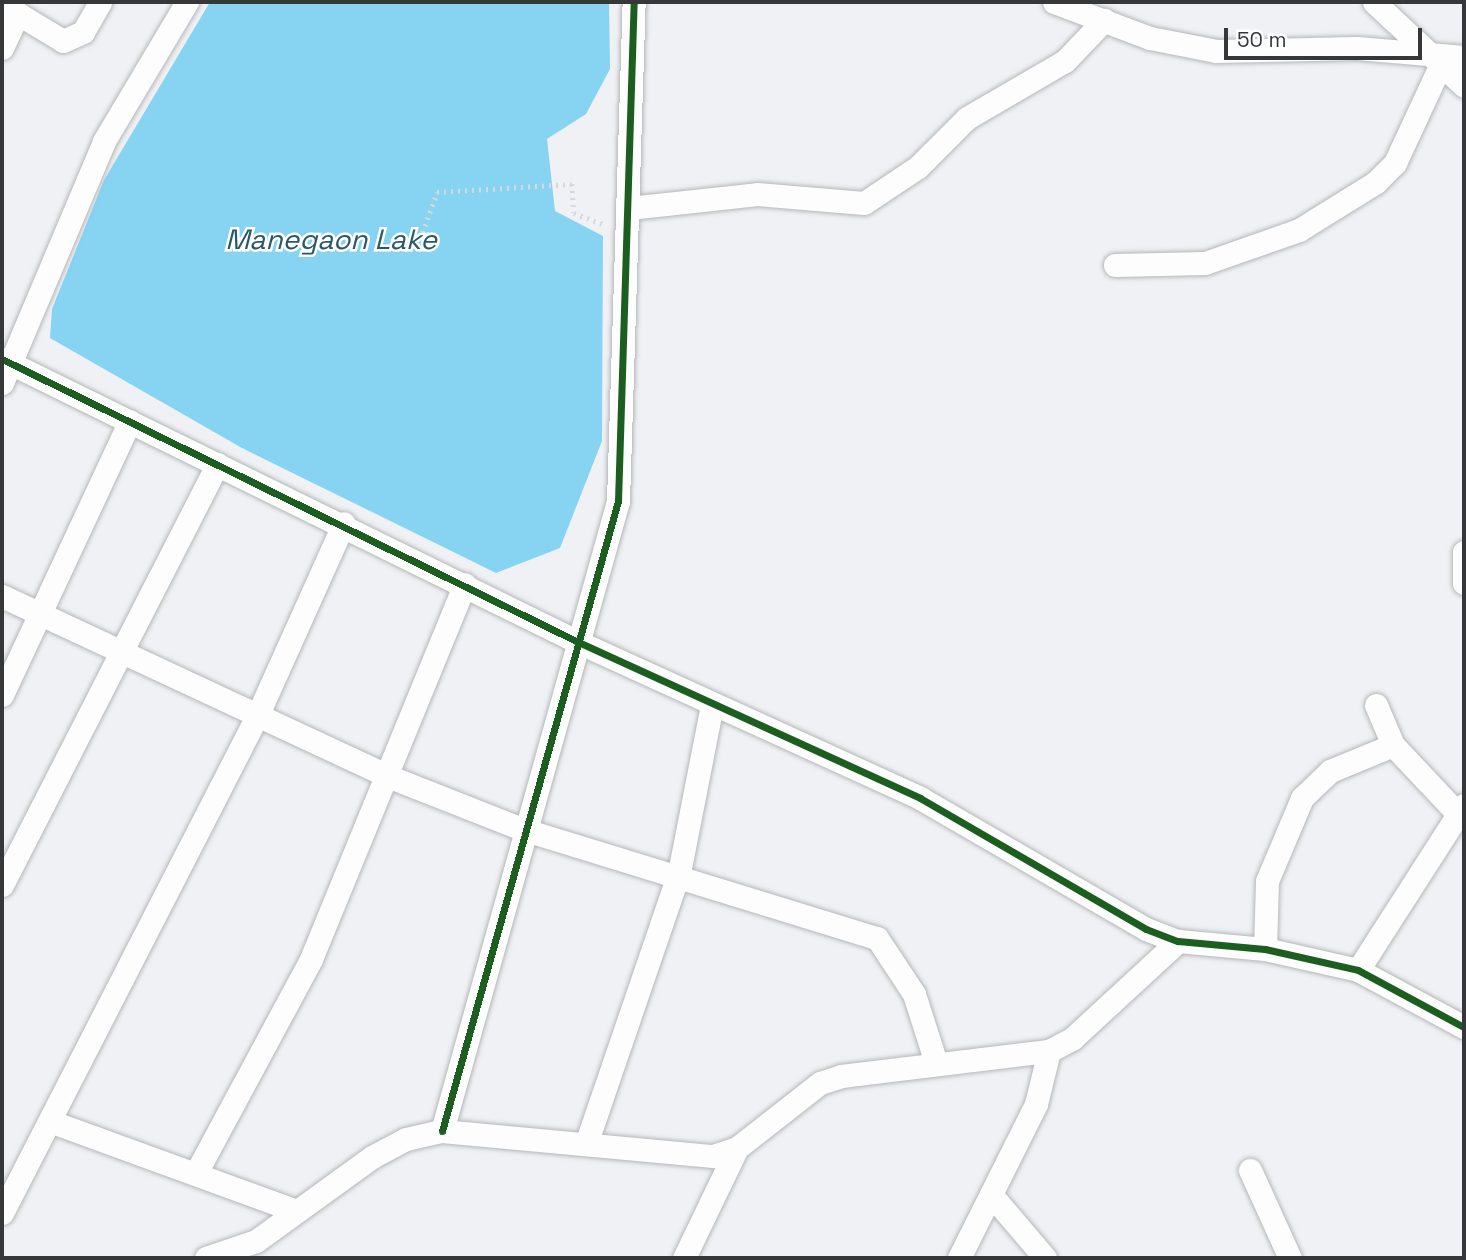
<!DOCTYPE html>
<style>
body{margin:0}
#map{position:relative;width:1466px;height:1260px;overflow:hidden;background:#eff1f4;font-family:"Space Grotesk",sans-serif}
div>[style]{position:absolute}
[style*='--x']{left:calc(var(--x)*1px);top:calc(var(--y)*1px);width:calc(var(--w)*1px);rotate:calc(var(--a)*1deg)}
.water>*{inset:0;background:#86d4f2}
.path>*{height:4.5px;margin-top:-2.25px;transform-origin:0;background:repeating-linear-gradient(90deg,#d7d8d9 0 2px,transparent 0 7px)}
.roads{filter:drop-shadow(0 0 2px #b5b7b9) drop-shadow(0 0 2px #b5b7b9)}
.minor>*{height:23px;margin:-11.5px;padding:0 11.5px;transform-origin:11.5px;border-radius:11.5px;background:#fdfdfd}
.cycleway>*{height:7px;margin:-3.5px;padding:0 3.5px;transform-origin:3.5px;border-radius:3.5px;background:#1b5e20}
span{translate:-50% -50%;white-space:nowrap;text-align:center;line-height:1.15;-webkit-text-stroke:5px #fff;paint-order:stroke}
.water-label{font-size:28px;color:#2a586a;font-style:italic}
.frame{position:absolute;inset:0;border:4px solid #353739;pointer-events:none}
.scale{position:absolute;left:1224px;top:28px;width:198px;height:32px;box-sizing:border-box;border:4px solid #353739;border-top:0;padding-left:9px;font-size:21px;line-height:24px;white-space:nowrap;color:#353739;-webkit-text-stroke:5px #fff;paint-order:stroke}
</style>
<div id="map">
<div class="water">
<i style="clip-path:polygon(210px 2px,609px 2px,610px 69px,586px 114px,547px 139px,555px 211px,603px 236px,602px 441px,560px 548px,496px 573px,242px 448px,50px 338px,52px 309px,104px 180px)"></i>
</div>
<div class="path">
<i style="--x:420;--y:239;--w:50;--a:-70.1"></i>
<i style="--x:437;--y:192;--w:135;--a:-3.4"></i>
<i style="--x:572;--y:184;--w:29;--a:86"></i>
<i style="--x:574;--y:213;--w:31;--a:21"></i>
</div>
<div class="roads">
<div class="minor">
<i style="--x:1054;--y:2;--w:103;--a:20.6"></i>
<i style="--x:1150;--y:38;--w:67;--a:11.1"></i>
<i style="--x:1216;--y:51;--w:141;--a:-1.2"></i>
<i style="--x:1357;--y:48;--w:107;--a:4.8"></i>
<i style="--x:1374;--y:2;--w:123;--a:43"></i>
<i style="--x:2;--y:4;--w:71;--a:31.2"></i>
<i style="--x:63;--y:41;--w:22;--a:-24"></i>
<i style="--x:83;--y:32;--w:34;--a:-60"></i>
<i style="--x:2;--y:48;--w:38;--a:-65"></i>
<i style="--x:629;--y:208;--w:129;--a:-6.2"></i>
<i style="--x:757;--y:194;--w:107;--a:4.8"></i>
<i style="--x:864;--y:203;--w:65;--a:-33.7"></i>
<i style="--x:918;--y:167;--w:69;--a:-45"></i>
<i style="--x:967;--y:118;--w:113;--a:-30.2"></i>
<i style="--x:1065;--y:61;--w:57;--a:-46.4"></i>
<i style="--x:1115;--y:265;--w:90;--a:-1.3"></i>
<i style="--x:1205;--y:263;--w:100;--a:-19.3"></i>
<i style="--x:1299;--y:230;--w:91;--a:-31.9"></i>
<i style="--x:1376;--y:182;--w:27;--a:-45"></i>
<i style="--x:1395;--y:163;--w:107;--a:-65.1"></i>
<i style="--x:2;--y:359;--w:640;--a:26.16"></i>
<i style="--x:576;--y:641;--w:378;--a:24.5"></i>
<i style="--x:920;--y:798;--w:261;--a:30.1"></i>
<i style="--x:1146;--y:929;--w:34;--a:21"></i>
<i style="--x:1178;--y:941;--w:87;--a:5.3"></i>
<i style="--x:1265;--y:949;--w:95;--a:12.7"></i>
<i style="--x:1358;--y:970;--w:120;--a:28.3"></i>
<i style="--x:2;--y:383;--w:263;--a:-67.1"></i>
<i style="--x:104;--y:141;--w:162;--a:-59.2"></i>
<i style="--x:1464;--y:552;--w:31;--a:90"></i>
<i style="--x:2;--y:596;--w:423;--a:25"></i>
<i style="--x:385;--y:775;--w:147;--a:21.5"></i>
<i style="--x:522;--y:829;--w:371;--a:17.1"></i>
<i style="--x:877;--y:938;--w:67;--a:56.5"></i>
<i style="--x:914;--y:994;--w:72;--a:72.3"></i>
<i style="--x:2;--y:695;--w:302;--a:-65"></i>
<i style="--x:1376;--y:705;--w:43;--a:67"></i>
<i style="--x:1393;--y:745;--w:95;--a:46.7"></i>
<i style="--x:2;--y:885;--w:473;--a:-62.9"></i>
<i style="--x:1265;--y:949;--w:68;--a:-88.3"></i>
<i style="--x:1267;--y:881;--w:90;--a:-67.1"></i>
<i style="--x:1302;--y:798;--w:39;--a:-44"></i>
<i style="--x:1330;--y:771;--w:68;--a:-22.4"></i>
<i style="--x:1358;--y:970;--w:196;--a:-57.3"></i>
<i style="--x:52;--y:1122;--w:260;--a:20"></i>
<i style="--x:442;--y:1131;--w:654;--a:-74.39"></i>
<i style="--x:618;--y:501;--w:499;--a:-88.2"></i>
<i style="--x:586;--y:1144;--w:287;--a:-71.1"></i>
<i style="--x:679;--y:873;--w:171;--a:-78.9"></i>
<i style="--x:1250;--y:1170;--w:97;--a:65.6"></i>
<i style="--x:197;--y:1171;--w:241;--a:-61.7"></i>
<i style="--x:311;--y:959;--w:405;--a:-67.7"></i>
<i style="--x:994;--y:1198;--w:79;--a:49.6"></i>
<i style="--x:2;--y:1213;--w:561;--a:-62.84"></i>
<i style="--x:258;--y:714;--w:209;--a:-65.8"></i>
<i style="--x:206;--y:1258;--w:53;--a:-18.8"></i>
<i style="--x:256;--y:1241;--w:143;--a:-35.9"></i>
<i style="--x:372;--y:1157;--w:38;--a:-28"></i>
<i style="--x:406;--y:1139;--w:37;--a:-13"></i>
<i style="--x:442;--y:1131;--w:272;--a:5.3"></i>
<i style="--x:713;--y:1156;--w:25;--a:-18"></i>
<i style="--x:737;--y:1148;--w:105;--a:-38.1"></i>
<i style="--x:820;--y:1083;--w:22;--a:-18"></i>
<i style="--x:841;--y:1076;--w:209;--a:-6.9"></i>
<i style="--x:1049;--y:1051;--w:27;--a:-28"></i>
<i style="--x:1073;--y:1038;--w:143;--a:-42.7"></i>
<i style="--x:684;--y:1258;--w:122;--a:-64.3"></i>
<i style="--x:959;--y:1258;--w:172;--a:-63.4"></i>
<i style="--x:1036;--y:1104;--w:55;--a:-76.2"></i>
</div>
</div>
<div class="cycleway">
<i style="--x:2;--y:359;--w:640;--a:26.16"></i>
<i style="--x:576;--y:641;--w:378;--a:24.5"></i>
<i style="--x:920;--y:798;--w:261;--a:30.1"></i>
<i style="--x:1146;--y:929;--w:34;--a:21"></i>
<i style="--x:1178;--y:941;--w:87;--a:5.3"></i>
<i style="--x:1265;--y:949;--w:95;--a:12.7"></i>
<i style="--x:1358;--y:970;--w:120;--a:28.3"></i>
<i style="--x:442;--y:1131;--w:654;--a:-74.39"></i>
<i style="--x:618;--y:501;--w:499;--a:-88.2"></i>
</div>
<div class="water-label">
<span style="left:331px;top:239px">Manegaon Lake</span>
</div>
<div class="frame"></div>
<div class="scale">50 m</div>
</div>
